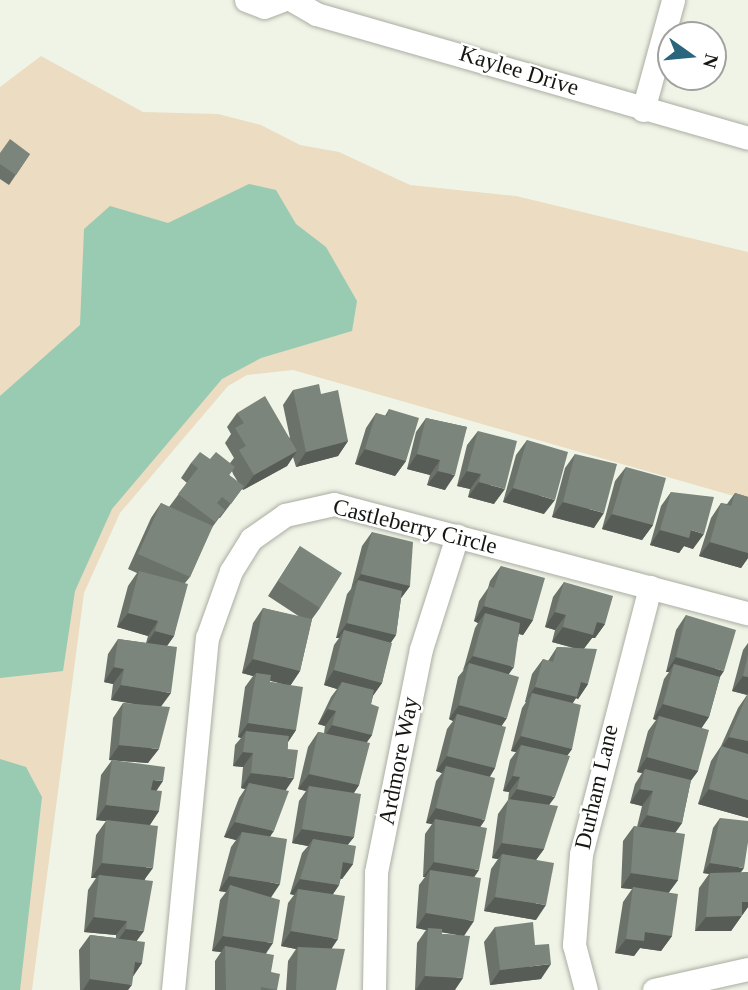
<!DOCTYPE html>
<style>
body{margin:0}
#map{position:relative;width:748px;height:990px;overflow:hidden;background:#f0f4e7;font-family:"Times New Roman",serif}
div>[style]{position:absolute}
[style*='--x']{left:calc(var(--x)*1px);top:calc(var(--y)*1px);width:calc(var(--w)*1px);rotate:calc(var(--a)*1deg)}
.green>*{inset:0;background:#ebdcc2}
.water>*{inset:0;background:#99cab2}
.roads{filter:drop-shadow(0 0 2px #aaaea2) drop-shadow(0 0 2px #aaaea2)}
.minor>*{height:23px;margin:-11.5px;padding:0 11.5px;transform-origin:11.5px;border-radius:11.5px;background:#fff}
.wall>*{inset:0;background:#6b726a}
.shaded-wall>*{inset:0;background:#575d56}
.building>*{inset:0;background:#7c857b}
span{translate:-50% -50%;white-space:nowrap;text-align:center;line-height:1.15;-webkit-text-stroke:5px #fff;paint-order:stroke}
.street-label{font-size:23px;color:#151712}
.north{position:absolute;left:657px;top:21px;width:70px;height:70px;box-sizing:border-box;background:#fff;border:2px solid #a1a2a0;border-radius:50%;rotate:105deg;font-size:19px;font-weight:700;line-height:28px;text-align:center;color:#151712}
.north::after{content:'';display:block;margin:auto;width:24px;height:32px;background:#29657c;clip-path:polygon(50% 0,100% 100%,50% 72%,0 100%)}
</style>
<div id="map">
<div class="green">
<i style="clip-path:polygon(41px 56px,143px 112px,218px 114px,261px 125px,300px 145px,339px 152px,410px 185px,516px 196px,748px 252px,748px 500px,293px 370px,247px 375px,228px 386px,120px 513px,84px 593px,32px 990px,0 990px,0 87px)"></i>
</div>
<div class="water">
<i style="clip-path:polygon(249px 184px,276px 190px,296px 224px,326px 247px,357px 301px,352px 331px,261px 358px,222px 379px,112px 509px,75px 591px,63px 671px,0 678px,0 396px,80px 325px,84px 229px,110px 206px,168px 223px)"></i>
<i style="clip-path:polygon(0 759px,26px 767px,42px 797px,20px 990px,0 990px)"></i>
</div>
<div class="roads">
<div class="minor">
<i style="--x:246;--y:0;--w:19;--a:21"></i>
<i style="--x:264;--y:7;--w:19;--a:-21"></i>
<i style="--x:292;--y:0;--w:28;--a:30"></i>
<i style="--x:316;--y:14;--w:449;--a:16"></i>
<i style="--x:643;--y:110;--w:114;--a:-74.7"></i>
<i style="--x:173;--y:990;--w:354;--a:-84.5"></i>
<i style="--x:207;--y:638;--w:71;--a:-70.3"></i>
<i style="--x:231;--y:571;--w:38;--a:-58"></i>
<i style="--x:251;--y:539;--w:42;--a:-35.2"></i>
<i style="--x:285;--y:515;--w:50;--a:-12.7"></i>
<i style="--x:334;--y:504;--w:428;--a:14.8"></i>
<i style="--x:374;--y:990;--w:118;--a:-89"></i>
<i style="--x:376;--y:872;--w:227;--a:-78.6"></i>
<i style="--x:421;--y:649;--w:119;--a:-72.3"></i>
<i style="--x:586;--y:990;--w:47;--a:-104.9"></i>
<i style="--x:574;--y:945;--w:91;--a:-85.6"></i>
<i style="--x:581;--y:854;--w:276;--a:-75.5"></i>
<i style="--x:654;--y:990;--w:96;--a:-12.6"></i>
</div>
</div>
<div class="wall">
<i style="clip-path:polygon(0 153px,30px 154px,9px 185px,0 179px)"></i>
<i style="clip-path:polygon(evenodd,293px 390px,321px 394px,348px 441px,338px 456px,296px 467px,293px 457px,287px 466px,243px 490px,242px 489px,220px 518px,219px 518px,211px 529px,190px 577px,185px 583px,174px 636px,167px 646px,161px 706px,148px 763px,109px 760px,113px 718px,123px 703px,134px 704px,111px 700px,113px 684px,104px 682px,108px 654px,118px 639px,146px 643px,148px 636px,117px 627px,128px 586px,137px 573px,128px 569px,151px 518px,161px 503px,169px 507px,187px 483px,181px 478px,191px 463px,210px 459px,230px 463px,234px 458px,225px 443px,231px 434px,227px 427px,237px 413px,290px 438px,283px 405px,293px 390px,232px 471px,233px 474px,238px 482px,229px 475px,232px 471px)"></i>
<i style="clip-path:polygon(389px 409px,406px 461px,395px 476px,355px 464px,366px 428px,376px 413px,385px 416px)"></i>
<i style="clip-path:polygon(426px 418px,467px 427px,445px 490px,427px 485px,430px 475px,407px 469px,416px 432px)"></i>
<i style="clip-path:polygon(478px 431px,494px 504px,468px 497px,470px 489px,457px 486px,467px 445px)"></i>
<i style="clip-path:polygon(527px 440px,544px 514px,503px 502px,516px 455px)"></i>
<i style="clip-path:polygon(575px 454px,594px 528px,552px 517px,565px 468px)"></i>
<i style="clip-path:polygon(626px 467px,653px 525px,642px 540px,602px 529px,615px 481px)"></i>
<i style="clip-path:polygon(671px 492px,693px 549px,684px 546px,679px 553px,650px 545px,661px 506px)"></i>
<i style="clip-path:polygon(735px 493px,748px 497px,748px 558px,741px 568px,699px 556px,711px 518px,721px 503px,727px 504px)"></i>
<i style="clip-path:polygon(372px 532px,410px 586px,401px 598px,396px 635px,391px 642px,382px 683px,373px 696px,371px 704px,372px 735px,367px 742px,359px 785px,354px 793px,354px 837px,348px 844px,353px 864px,342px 879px,341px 878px,339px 885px,333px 894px,332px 948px,336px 990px,286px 990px,288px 961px,296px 949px,281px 946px,288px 903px,294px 895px,290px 894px,302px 853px,308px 846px,292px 843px,299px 801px,306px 791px,298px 789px,308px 747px,318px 732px,324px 733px,325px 726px,318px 724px,331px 697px,337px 689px,324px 685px,334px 645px,339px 638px,336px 638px,347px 594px,351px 589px,362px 546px)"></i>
<i style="clip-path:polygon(evenodd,300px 546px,320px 608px,312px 619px,300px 671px,290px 686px,296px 730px,288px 742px,286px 790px,270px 837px,271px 897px,266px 954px,271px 972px,277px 990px,215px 990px,215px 961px,221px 952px,212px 951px,220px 900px,226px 892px,219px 891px,231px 847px,236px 840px,224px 837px,239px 798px,245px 789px,241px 788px,243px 767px,233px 766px,235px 745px,241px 738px,238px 737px,245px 687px,253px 676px,242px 673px,253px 623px,263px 608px,300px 617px,268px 596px,300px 546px,270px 680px,290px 685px,270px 682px,270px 680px)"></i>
<i style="clip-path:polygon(evenodd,501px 566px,533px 620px,523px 635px,519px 634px,509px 674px,495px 768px,490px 777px,480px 827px,474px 877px,455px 990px,415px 990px,417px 943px,426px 930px,416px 928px,419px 885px,425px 877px,423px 877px,425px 834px,432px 824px,426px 823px,436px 781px,442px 773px,436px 771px,447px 729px,453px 721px,449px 719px,458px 677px,463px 671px,475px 628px,478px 623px,474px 621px,479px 601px,488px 588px,490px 581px,501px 566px,442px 932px,460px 935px,442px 934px,442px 932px)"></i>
<i style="clip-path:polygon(564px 582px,605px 624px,595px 638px,592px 638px,584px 648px,588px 684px,578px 699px,576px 698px,573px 703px,572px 749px,567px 756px,549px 805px,544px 849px,536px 860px,536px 920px,484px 911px,491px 869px,498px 859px,492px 858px,498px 814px,508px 800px,509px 792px,503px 791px,510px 760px,516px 752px,511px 751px,522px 708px,526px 702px,525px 702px,532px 674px,543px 659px,548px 661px,557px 647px,573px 648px,552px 642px,555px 630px,545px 627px,553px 597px)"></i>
<i style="clip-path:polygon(686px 615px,720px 677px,709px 717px,701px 728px,698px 771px,691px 780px,682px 823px,675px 833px,678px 880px,669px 892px,672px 936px,661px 951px,640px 948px,634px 956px,615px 953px,623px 902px,632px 889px,621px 888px,623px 841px,634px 826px,637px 827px,642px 806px,630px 803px,635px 784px,642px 773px,637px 772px,648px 731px,656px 720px,653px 719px,664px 679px,669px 672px,666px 672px,676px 630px)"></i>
<i style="clip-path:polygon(748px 643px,748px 818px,698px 804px,711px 761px,721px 746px,738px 708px,747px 695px,732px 691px,743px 650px)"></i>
<i style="clip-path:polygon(112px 760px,157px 791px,159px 811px,150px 825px,145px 880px,137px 941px,142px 963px,133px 976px,128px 990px,80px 990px,79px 950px,90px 935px,116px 938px,116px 935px,84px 932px,88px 890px,96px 878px,91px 878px,96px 835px,106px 821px,96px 820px,101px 775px)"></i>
<i style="clip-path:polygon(720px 818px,741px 873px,748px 872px,748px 907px,731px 931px,695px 931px,699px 888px,709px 874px,703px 873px,713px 828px)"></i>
<i style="clip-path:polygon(495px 927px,541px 979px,490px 985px,484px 942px)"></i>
</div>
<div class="shaded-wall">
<i style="clip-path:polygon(348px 441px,338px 456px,296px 467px,306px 452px)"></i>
<i style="clip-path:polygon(365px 449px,406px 461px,395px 476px,355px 464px)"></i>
<i style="clip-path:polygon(297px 451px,287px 466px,243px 490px,254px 475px)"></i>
<i style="clip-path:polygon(417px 454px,440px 460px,430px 475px,407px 469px)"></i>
<i style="clip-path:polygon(438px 471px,455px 475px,445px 490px,427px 485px)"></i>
<i style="clip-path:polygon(467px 471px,481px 474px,470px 489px,457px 486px)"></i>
<i style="clip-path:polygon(479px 482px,505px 489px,494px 504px,468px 497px)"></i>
<i style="clip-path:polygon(513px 488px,555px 500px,544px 514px,503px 502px)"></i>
<i style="clip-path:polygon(563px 502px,604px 513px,594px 528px,552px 517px)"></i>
<i style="clip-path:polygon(612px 514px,653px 525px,642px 540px,602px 529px)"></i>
<i style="clip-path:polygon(660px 530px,691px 530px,704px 534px,693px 549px,684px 546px,679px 553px,650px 545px)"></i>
<i style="clip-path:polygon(710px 542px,748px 553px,748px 558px,741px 568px,699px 556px)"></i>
<i style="clip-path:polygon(361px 574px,410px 586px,399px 601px,358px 580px,351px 589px)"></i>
<i style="clip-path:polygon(484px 606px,533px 620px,523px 635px,482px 624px,485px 613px,478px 623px,474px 621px)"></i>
<i style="clip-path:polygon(555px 612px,566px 615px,555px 630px,545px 627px)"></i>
<i style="clip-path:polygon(128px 613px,158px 621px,148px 636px,117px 627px)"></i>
<i style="clip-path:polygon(597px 622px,605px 624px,595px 638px,592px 638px,583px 650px,552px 642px,563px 627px)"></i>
<i style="clip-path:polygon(347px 623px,396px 635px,386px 650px,344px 630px,339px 638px,336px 638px)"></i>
<i style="clip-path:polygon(155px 631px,174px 636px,164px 650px,145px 646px)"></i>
<i style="clip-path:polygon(473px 656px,514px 667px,503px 682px,469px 663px,462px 670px)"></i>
<i style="clip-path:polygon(676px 657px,724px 671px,714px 686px,674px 664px,669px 672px,666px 672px)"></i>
<i style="clip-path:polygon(253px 659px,300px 671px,290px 686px,255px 677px,256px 673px,253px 676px,242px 673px)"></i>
<i style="clip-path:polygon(114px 667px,124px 669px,113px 684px,104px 682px)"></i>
<i style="clip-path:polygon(334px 670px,382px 683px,371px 698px,342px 682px,337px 689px,324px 685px)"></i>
<i style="clip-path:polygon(743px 676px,748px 677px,748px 695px,732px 691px)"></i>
<i style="clip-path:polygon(581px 682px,588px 684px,578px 699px,576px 698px,566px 712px,532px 693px,525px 702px,535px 687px)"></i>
<i style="clip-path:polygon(121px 685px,171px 693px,160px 708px,111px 700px)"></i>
<i style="clip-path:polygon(663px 704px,709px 717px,699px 732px,659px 716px,656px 720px,653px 719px)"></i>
<i style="clip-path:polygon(459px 705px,507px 718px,497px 733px,457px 714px,453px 721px,449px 719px)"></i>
<i style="clip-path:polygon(328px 709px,336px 711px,325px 726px,318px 724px)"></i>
<i style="clip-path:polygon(248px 723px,296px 730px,286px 745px,246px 731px,241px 738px,238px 737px)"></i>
<i style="clip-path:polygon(332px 725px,372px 735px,361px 750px,322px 740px)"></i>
<i style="clip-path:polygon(521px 736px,572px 749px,562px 763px,521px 745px,516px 752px,511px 751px)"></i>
<i style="clip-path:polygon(729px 737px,748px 741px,748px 758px,720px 749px)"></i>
<i style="clip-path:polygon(119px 745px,159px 749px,148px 763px,109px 760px)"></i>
<i style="clip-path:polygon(243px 752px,253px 753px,243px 767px,233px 766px)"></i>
<i style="clip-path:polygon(447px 756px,495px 768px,485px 783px,446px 766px,442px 773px,436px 771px)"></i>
<i style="clip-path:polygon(647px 757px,698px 771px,687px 786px,645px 769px,642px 773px,637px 772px)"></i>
<i style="clip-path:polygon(251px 773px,294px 778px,284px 793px,249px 783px,245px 789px,241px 788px)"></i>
<i style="clip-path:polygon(309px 774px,359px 785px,349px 800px,309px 786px,306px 791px,298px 789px)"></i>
<i style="clip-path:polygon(513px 776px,520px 777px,509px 792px,503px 791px)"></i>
<i style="clip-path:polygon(153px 780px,163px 781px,153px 796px,142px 795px)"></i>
<i style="clip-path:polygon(517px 789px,555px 797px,544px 812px,507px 803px)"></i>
<i style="clip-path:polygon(640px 789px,653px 791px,642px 806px,630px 803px)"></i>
<i style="clip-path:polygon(709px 789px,748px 800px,748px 818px,698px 804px)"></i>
<i style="clip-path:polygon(106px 805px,159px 811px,149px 826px,96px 820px)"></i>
<i style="clip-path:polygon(436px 808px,485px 820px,475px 835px,435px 819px,432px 824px,426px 823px)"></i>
<i style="clip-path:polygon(647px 815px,682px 823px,672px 837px,637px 830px)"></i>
<i style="clip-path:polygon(235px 822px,274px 831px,264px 845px,242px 832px,236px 840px,224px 837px)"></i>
<i style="clip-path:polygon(302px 829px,354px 837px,343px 851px,313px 839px,308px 846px,292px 843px)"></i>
<i style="clip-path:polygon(502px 843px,544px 849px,533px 864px,502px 854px,498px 859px,492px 858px)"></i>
<i style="clip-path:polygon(343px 862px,353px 864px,342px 879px,333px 877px)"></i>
<i style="clip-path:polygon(434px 862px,479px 870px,469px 885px,430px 870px,425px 877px,423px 877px)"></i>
<i style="clip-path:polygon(102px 863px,153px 868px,142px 883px,99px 875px,96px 878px,91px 878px)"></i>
<i style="clip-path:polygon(710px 863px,744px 868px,737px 878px,703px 873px)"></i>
<i style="clip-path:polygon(631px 873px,678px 880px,667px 895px,633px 887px,632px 889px,621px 888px)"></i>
<i style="clip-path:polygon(229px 876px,280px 884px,270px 899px,230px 885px,226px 892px,219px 891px)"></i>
<i style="clip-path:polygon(300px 879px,339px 885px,329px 900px,298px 889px,294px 895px,290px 894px)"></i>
<i style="clip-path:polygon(495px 897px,546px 905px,536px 920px,484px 911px)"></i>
<i style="clip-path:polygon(742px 902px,748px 902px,748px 907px,731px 931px,695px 931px,706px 917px)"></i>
<i style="clip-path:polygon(426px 913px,474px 921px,464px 936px,427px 930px,428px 928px,426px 930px,416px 928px)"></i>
<i style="clip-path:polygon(94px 917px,127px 921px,116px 935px,84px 932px)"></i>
<i style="clip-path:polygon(126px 929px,144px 931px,133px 946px,115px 944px)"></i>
<i style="clip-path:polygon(291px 931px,338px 939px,328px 954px,298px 947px,296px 949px,281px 946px)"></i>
<i style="clip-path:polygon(645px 932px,672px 936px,661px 951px,640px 948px,634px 956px,615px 953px,626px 939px)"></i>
<i style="clip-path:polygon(223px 936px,273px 943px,263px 958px,225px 946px,221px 952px,212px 951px)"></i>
<i style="clip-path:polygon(135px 962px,142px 963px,132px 978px)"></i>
<i style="clip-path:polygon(551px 964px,541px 979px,490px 985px,500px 970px)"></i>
<i style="clip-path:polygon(425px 976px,463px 978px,455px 990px,416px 990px)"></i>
<i style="clip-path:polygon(90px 979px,132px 985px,128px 990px,83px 990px)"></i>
</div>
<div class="building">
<i style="clip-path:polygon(10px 139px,30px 154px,16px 175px,0 164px,0 153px)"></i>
<i style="clip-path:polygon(319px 384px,321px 394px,338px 390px,348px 441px,306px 452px,293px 390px)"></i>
<i style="clip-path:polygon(265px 396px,297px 451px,254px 475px,239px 450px,246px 446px,235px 428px,244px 423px,237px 413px)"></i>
<i style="clip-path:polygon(389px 409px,419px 418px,406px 461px,365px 449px,376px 413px,387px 416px)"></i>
<i style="clip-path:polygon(426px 418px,467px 427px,455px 475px,438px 471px,440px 460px,417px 454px)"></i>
<i style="clip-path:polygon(478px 431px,517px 441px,505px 489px,479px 482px,481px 474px,467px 471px)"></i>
<i style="clip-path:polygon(527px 440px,568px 452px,555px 500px,513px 488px)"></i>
<i style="clip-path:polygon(200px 452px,210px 459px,216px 452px,235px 467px,229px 475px,244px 486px,231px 504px,222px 497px,217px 503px,225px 510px,215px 522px,178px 494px,198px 468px,191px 463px)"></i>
<i style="clip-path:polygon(575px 454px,617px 464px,604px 513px,563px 502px)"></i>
<i style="clip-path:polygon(626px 467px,666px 478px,653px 525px,612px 514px)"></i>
<i style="clip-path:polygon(671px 492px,714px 497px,704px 534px,691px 530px,689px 538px,660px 530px)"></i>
<i style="clip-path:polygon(735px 493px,748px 497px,748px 553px,710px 542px,721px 503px,731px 506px)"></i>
<i style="clip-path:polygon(161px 503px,213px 526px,190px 577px,138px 554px)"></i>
<i style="clip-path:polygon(372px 532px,413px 542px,410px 586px,361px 574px)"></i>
<i style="clip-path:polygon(300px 546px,342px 573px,320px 608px,278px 581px)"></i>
<i style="clip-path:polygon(501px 566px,545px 578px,533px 620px,484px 606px,489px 586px,494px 588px)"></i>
<i style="clip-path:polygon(139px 571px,188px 584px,174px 636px,155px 631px,158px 621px,128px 613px)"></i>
<i style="clip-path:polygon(358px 580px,402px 591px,396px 635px,347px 623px)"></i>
<i style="clip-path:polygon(564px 582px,613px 596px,605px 624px,597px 622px,593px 635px,563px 627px,566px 615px,555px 612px)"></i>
<i style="clip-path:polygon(263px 608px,312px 619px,300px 671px,253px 659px)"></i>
<i style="clip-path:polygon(485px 613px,520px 623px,514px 667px,473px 656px)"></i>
<i style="clip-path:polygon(686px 615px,736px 630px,724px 671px,676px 657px)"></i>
<i style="clip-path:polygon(344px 630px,392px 643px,382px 683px,334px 670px)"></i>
<i style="clip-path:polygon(118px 639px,177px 647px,171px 693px,121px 685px,124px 669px,114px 667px)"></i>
<i style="clip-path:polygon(557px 647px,597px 649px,588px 684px,581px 682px,577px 697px,535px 687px,543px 659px,553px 662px)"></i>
<i style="clip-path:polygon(748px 655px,748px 677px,743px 676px)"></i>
<i style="clip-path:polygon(469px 663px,519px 677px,507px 718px,459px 705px)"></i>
<i style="clip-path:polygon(674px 664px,720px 677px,709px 717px,663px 704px)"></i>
<i style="clip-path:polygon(256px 673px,271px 675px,270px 682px,303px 687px,296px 730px,248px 723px)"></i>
<i style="clip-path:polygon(342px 682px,374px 690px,371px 704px,379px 707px,372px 735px,332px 725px,336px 711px,328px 709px)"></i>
<i style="clip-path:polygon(532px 693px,581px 705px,572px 749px,521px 736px)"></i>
<i style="clip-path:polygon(748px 693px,748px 741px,729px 737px)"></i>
<i style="clip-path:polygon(123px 703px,170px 707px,159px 749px,119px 745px)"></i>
<i style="clip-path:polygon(457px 714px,506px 727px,495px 768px,447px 756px)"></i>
<i style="clip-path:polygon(659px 716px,709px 730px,698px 771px,647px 757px)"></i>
<i style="clip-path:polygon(246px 731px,289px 736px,287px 749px,298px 750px,294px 778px,251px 773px,253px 753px,243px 752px)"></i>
<i style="clip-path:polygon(318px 732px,370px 743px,359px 785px,309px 774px)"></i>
<i style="clip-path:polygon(521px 745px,570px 756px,555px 797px,517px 789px,520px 777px,513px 776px)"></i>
<i style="clip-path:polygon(721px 746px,748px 754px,748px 800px,709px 789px)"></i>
<i style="clip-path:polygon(112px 760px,165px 767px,163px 781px,153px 780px,151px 790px,162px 791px,159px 811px,106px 805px)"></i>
<i style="clip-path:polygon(446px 766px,495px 778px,485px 820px,436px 808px)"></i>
<i style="clip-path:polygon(645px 769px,691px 780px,682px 823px,647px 815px,653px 791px,640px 789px)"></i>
<i style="clip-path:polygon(249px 783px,289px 791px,274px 831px,235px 822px)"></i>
<i style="clip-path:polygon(309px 786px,361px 794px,354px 837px,302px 829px)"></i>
<i style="clip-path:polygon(508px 799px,558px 806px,544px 849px,502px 843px)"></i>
<i style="clip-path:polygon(720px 818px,748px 821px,748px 842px,744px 868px,710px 863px)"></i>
<i style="clip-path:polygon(435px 819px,487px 828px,479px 870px,434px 862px)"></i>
<i style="clip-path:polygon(106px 820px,158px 826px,153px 868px,102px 863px)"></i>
<i style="clip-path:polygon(634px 826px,685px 834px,678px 880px,631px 873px)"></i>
<i style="clip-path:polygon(242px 832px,287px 839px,280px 884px,229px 876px)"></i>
<i style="clip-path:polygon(313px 839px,356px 846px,353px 864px,343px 862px,339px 885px,300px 879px)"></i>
<i style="clip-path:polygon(502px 854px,554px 863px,546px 905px,495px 897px)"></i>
<i style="clip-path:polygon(430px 870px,481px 878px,474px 921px,426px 913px)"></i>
<i style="clip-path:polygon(748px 872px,748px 902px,742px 902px,742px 916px,706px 917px,710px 873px)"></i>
<i style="clip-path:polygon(99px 875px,153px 881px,144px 931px,126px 929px,127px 921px,94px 917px)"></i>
<i style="clip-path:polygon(230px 885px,280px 900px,273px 943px,223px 936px)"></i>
<i style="clip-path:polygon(633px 887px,678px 894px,672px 936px,645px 932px,644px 941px,626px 939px)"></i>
<i style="clip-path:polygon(298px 889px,345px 896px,338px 939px,291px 931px)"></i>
<i style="clip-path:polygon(533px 922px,535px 945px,549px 944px,551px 964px,500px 970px,495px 927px)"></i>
<i style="clip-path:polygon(428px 928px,442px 929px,442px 934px,470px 936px,463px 978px,425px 976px)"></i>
<i style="clip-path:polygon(90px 935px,145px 942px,142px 963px,135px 962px,132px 985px,90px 979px)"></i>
<i style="clip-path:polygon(225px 946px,274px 955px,271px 972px,280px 974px,277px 990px,261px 987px,261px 990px,226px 990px)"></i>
<i style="clip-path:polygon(298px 947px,345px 949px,336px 990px,296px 990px)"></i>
</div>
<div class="street-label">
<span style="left:519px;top:71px;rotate:17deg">Kaylee Drive</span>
<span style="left:415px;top:527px;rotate:14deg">Castleberry Circle</span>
<span style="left:399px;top:761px;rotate:-79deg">Ardmore Way</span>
<span style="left:597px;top:787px;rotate:-77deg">Durham Lane</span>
</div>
<div class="north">N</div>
</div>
